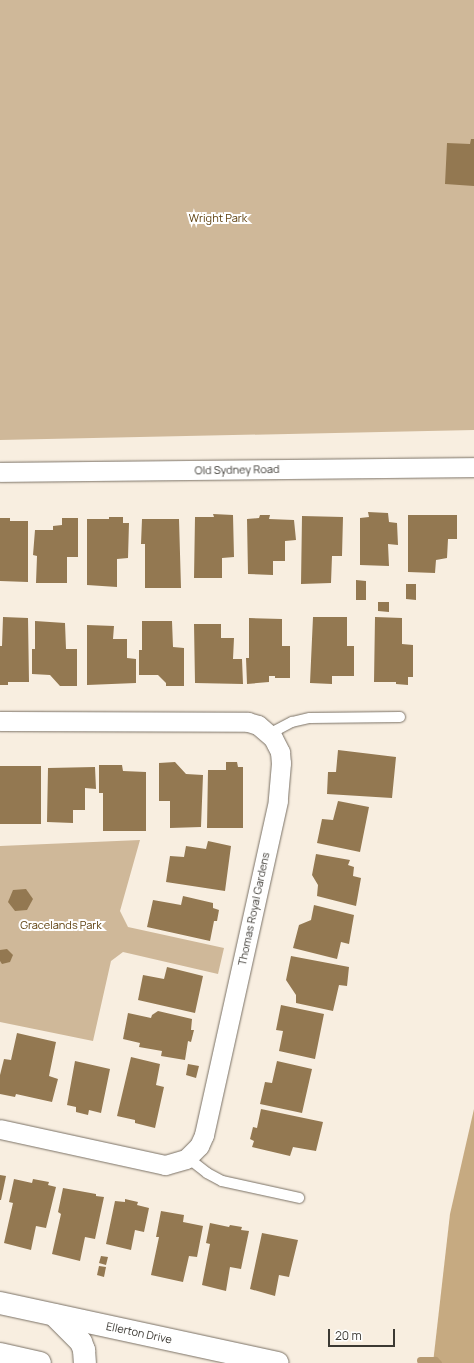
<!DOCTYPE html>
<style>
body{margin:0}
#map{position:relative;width:474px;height:1363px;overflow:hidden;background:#f8eee0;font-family:Manrope,sans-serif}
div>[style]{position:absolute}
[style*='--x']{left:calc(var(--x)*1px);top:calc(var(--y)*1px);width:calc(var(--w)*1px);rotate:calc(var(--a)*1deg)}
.green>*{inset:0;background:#cfb899}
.forest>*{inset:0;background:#c6aa81}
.stream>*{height:7px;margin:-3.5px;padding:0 3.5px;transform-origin:3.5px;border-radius:3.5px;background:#b69a72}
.building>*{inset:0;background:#937851}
.roads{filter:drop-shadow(0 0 1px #7a7165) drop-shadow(0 0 1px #7a7165)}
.lane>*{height:10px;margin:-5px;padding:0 5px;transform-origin:5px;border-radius:5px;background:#fff}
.street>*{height:19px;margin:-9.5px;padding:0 9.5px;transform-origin:9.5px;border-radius:9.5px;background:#fff}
.secondary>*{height:22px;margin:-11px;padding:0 11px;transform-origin:11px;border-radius:11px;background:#fff}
span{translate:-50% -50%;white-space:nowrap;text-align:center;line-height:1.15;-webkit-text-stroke:4px #fff;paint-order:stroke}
.park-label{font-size:11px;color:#5e400e}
.street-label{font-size:11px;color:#3c3933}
.scale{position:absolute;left:328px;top:1329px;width:67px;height:18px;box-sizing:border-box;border:2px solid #3c3933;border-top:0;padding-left:5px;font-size:12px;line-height:14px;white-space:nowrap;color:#3c3933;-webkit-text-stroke:3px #fff;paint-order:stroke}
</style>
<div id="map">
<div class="green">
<i style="clip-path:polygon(0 0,474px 0,474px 430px,0 440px)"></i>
<i style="clip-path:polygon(140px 840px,120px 911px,128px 927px,224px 948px,218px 974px,123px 952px,111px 961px,93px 1041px,0 1022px,0 846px)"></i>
</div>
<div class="forest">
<i style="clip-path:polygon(474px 1109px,474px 1363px,433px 1363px,450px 1214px)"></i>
</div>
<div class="stream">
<i style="--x:420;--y:1360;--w:15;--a:0"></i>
<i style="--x:435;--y:1360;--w:4;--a:45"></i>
</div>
<div class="building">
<i style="clip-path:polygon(471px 139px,474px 139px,474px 186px,445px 184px,447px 143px,470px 144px)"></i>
<i style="clip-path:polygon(368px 512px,388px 513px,389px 522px,397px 523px,398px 545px,388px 544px,389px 566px,360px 565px,360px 518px,369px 517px)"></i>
<i style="clip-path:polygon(213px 514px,233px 515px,234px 557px,222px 558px,222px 578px,194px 578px,195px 517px,214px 517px)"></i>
<i style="clip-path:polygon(260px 515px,270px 515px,269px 519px,294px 520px,296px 540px,285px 541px,285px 561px,273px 561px,273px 575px,248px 574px,247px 519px,259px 518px)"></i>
<i style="clip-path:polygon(408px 515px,457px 515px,457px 539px,448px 539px,447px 558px,436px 560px,435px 573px,408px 572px)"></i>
<i style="clip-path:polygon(302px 516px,343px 517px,342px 556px,332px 556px,331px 583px,301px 584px)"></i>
<i style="clip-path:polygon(109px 517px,123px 517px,123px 523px,129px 523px,128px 558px,117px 559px,117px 587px,87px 585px,87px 519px,109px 519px)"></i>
<i style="clip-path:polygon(0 518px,10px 518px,10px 521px,28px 521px,28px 582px,0 581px)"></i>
<i style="clip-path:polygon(62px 518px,78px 518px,78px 557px,67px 557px,67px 583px,36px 583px,37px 556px,33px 555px,35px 530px,53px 530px,53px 526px,62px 525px)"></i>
<i style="clip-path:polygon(142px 519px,179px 519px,181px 588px,145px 588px,145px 544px,141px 544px)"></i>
<i style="clip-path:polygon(356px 580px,366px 581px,366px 600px,356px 600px)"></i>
<i style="clip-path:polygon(406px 584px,416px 584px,416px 600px,406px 599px)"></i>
<i style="clip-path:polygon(378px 602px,389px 602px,389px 612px,378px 611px)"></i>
<i style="clip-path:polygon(3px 617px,28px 618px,29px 682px,8px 682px,8px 685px,0 685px,0 646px,2px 646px)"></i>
<i style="clip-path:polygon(313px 617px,347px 617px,347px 646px,354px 646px,354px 676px,332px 676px,332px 684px,310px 683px)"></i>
<i style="clip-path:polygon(375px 617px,402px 618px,402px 644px,413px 645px,413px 677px,408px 677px,408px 685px,396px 684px,396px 682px,374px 682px)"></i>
<i style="clip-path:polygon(249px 618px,282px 619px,282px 646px,290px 646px,290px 678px,275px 678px,275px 676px,269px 676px,269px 682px,247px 684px,246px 658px,249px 658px)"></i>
<i style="clip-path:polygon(35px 621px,65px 623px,66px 649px,77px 649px,77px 686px,60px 686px,50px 675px,32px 674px,32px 649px,35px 649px)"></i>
<i style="clip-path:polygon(142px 621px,172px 621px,173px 647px,184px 648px,184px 686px,166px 686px,166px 683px,158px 675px,139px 675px,139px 650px,142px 650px)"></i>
<i style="clip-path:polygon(194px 624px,221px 624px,221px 638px,234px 638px,233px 659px,242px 659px,243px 684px,195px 683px)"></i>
<i style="clip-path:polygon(87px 625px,114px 626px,113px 639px,127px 639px,127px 658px,136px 659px,136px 683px,87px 685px)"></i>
<i style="clip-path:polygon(338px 750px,396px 757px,392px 798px,327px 794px,328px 772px,336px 772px)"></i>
<i style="clip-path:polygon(175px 762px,186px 774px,203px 775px,201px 827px,170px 828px,170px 801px,159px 801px,159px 763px)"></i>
<i style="clip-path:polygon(226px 762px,237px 762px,238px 767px,243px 767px,243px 828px,207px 828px,208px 770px,226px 770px)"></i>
<i style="clip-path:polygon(99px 765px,122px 765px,123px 771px,146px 772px,146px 831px,103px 831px,103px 793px,99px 793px)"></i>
<i style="clip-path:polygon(0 766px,41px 766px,41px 824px,0 824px)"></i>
<i style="clip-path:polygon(95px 767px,96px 789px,85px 788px,85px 810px,73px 810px,73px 823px,47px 822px,48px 768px)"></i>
<i style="clip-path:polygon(338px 801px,369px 807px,360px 852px,317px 843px,322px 819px,333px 820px)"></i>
<i style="clip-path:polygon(208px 841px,231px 846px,225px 891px,166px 882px,170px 856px,184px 857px,186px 846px,206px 849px)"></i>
<i style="clip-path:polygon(316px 854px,350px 860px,348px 865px,354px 867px,353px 876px,361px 878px,356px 906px,317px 896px,318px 885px,312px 875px)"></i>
<i style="clip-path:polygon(26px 889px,33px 899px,27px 910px,15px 911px,8px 902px,13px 890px)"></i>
<i style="clip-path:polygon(183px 896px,213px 903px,213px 908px,219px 910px,217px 921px,214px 921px,210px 941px,147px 927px,153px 900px,181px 905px)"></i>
<i style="clip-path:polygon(314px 905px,354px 915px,349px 944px,341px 942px,337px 959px,293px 948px,299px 925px,311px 920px)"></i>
<i style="clip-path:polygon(7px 949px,13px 955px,10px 962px,2px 964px,0 961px,0 950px)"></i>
<i style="clip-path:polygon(291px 956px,349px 967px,347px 986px,339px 985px,333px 1011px,296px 1003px,296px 995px,286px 980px)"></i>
<i style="clip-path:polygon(167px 967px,203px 976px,195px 1013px,138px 1000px,143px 975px,164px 979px)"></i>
<i style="clip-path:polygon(281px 1005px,324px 1014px,315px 1059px,279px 1051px,283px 1031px,276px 1030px)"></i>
<i style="clip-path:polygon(158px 1011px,192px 1019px,191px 1030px,194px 1030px,191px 1042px,188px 1041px,185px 1060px,161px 1056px,162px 1051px,139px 1047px,140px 1043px,123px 1039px,128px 1013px,151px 1018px,152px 1015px)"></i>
<i style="clip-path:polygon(17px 1033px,56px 1042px,49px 1076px,58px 1079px,52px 1102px,16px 1094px,15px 1097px,0 1094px,0 1075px,4px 1059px,11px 1060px)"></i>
<i style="clip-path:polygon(131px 1057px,160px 1064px,156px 1085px,164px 1087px,155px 1128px,135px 1123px,135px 1120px,117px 1116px)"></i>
<i style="clip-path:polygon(75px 1061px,110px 1069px,101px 1113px,89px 1110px,88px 1115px,76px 1112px,76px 1107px,67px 1105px)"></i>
<i style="clip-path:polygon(277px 1061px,312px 1069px,302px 1113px,260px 1104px,265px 1082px,272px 1083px)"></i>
<i style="clip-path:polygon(188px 1064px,199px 1066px,196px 1078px,186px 1075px)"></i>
<i style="clip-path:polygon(261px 1109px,323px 1122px,316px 1151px,293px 1147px,290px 1156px,252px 1147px,254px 1141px,250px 1139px,253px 1127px,257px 1128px)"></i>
<i style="clip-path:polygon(0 1175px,6px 1176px,1px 1200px,0 1200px)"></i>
<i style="clip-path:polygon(14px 1179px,32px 1183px,33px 1179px,49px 1182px,48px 1185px,56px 1187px,46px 1228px,36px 1226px,31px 1250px,4px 1243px,13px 1203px,9px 1202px)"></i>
<i style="clip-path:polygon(63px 1188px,96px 1194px,96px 1196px,104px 1197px,95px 1239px,85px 1237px,80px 1261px,52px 1254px,61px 1214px,58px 1212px)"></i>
<i style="clip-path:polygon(125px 1199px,138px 1202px,137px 1205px,149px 1208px,144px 1232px,135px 1230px,131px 1250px,106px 1244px,115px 1201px,125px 1202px)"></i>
<i style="clip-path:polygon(161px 1211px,184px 1215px,183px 1222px,203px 1226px,197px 1257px,189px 1256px,183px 1282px,151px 1275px,159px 1237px,156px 1237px)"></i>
<i style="clip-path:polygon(210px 1223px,229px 1227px,230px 1225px,242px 1227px,241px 1230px,249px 1231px,241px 1269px,230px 1267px,226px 1291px,202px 1285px,210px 1244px,206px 1243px)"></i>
<i style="clip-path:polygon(262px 1233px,298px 1240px,289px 1277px,279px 1275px,275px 1296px,250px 1289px)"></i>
<i style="clip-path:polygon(101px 1256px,108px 1257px,106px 1265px,99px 1263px)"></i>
<i style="clip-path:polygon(99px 1266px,106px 1267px,104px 1277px,97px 1275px)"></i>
</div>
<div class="roads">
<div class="lane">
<i style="--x:269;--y:734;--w:26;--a:-28"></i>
<i style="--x:292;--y:722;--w:18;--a:-13"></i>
<i style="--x:310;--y:718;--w:90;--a:-0.6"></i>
<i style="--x:188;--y:1158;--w:24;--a:38"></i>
<i style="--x:207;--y:1173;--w:17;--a:28"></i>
<i style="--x:222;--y:1181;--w:79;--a:12.4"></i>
</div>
<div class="street">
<i style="--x:0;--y:472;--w:474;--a:-0.6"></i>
<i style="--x:0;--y:721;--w:248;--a:0.2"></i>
<i style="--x:248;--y:722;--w:10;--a:17"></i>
<i style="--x:258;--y:725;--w:20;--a:41"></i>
<i style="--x:273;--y:738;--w:16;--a:63"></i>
<i style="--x:280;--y:752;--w:11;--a:85"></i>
<i style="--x:281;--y:763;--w:38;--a:95"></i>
<i style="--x:278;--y:801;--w:342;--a:102.5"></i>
<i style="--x:204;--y:1135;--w:12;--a:114"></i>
<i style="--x:199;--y:1146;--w:18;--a:135"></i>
<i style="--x:186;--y:1159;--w:22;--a:164"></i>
<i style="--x:165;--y:1165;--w:169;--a:-167.7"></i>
</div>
<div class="secondary">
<i style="--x:0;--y:1303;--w:284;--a:12.2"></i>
<i style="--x:54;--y:1315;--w:38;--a:45"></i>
<i style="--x:81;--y:1342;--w:9;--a:69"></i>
<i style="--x:84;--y:1350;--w:13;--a:86"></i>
<i style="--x:0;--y:1354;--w:41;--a:12.7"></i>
</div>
</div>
<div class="park-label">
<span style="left:218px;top:218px">Wright Park</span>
<span style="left:61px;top:925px">Gracelands Park</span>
</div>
<div class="street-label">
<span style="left:237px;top:470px;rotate:-1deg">Old Sydney Road</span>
<span style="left:254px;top:909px;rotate:-78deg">Thomas Royal Gardens</span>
<span style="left:139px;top:1333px;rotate:12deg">Ellerton Drive</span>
</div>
<div class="scale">20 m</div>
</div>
